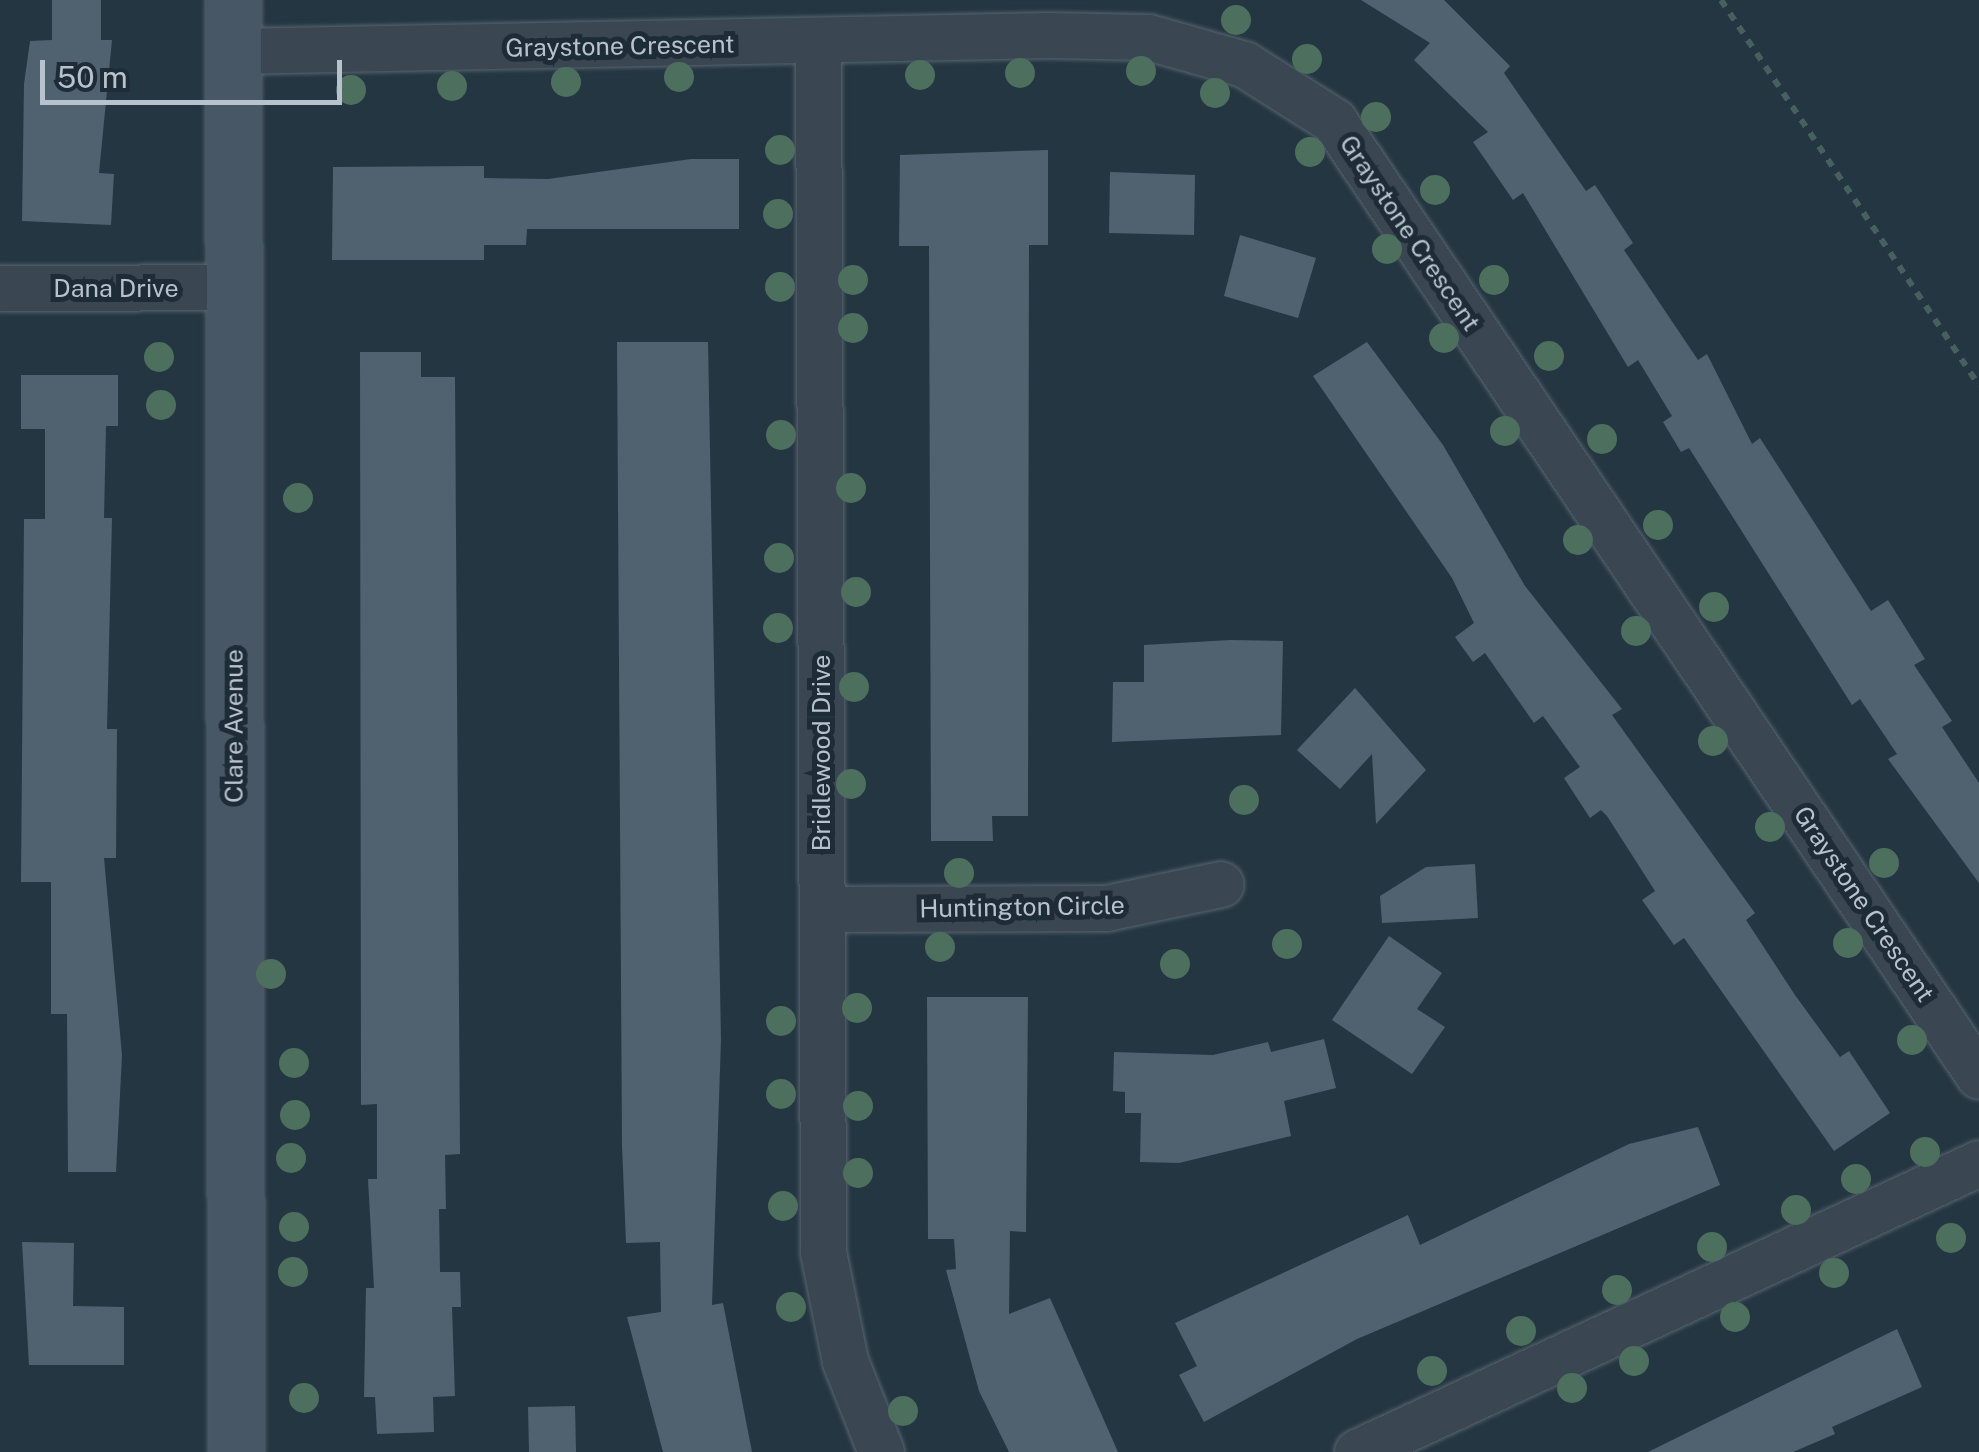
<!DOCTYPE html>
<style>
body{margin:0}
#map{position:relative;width:1979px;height:1452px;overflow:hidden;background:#253643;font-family:"Public Sans",sans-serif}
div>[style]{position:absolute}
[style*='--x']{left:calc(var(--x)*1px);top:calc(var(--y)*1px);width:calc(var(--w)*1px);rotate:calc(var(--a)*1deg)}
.building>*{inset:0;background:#506170}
.path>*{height:6px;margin-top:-3px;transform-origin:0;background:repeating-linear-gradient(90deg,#465f5f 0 8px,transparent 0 16px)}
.roads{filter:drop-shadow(0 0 2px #58656f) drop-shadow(0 0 2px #58656f)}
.street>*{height:45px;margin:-22.5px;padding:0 22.5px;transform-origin:22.5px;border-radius:22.5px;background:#3a4752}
.secondary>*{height:55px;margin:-27.5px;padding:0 27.5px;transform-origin:27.5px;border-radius:27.5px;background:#485765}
.trees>*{width:30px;height:30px;margin:-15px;border-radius:50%;background:#4d6f5d}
span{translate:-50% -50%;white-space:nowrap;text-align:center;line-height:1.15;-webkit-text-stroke:10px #1e2c37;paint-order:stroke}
.street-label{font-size:25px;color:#b7c2cc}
.scale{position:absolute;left:40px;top:60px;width:302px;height:45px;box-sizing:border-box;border:5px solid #b7c2cc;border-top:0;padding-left:12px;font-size:30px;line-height:35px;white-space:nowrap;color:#b7c2cc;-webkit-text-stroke:8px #1e2c37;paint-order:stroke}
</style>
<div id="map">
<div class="building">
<i style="clip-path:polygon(52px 0,101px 0,101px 40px,112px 40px,99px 173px,114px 174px,111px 225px,22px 221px,24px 84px,30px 41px,52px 40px)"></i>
<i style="clip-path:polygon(1361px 0,1444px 0,1510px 66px,1504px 73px,1586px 191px,1595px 185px,1633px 243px,1624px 250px,1698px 360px,1707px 354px,1752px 444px,1760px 438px,1871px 611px,1888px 600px,1925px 659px,1914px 665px,1952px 721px,1942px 727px,1979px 783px,1979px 883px,1888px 759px,1897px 754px,1860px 699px,1852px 705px,1689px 448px,1681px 452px,1663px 422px,1672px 416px,1638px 360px,1628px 367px,1523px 193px,1513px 200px,1473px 142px,1488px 132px,1414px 60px,1430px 43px)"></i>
<i style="clip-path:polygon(1048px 150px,1048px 245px,1029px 245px,1028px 816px,992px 816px,993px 841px,931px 841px,929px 246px,899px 246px,900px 155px)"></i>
<i style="clip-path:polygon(691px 159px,739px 159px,739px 229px,527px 229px,526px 245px,484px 245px,484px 260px,332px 260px,333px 167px,484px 166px,484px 178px,548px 179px)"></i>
<i style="clip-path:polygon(1110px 172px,1195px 175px,1194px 235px,1109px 233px)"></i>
<i style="clip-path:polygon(1240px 235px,1316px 258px,1298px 318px,1224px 296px)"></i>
<i style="clip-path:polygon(617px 342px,708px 342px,721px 1040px,712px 1305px,723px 1303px,752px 1452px,663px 1452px,627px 1317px,661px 1312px,660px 1242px,626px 1243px,622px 1146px)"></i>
<i style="clip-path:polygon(1367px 342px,1443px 445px,1525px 586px,1622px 709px,1612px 715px,1755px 913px,1746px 920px,1795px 995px,1840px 1057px,1849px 1051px,1890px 1113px,1834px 1151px,1684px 938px,1674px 945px,1642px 900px,1655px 891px,1607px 816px,1601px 810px,1590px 818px,1564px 778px,1580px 767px,1543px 716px,1534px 723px,1485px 653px,1473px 662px,1455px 637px,1474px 623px,1452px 578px,1313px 376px)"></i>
<i style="clip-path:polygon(360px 352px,421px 352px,421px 377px,455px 377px,460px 1154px,445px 1155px,446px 1209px,439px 1209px,440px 1272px,460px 1272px,461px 1307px,452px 1307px,455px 1396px,433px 1397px,434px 1432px,377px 1434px,375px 1397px,364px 1397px,366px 1288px,374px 1288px,368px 1179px,377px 1179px,377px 1104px,361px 1105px)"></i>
<i style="clip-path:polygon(21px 375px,118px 375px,118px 426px,106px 426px,104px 518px,112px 518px,107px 729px,117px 729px,116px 858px,104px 858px,122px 1055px,116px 1172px,68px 1172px,67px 1014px,51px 1014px,51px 882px,21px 882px,24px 519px,45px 519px,45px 429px,21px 429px)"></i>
<i style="clip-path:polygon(1230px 640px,1283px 641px,1281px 735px,1112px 742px,1113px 682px,1144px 682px,1144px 645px)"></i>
<i style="clip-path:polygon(1355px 688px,1426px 770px,1376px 824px,1372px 754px,1340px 789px,1297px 750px)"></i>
<i style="clip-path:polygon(1475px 864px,1478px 918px,1382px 923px,1380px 896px,1426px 867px)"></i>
<i style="clip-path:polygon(1389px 936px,1442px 973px,1417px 1009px,1445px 1027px,1412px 1074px,1332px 1020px)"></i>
<i style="clip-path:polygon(927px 997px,1028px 997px,1026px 1232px,1010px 1231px,1009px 1314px,1050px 1298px,1118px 1452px,1009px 1452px,979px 1391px,946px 1270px,956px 1269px,954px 1239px,928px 1239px)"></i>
<i style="clip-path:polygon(1324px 1039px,1336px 1088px,1284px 1101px,1291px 1136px,1179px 1163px,1140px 1162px,1141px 1113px,1125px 1113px,1125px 1092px,1113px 1091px,1114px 1052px,1213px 1055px,1268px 1042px,1271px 1052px)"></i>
<i style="clip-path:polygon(1698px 1127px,1720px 1185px,1357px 1339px,1204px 1422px,1179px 1375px,1197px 1366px,1175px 1323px,1408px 1215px,1420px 1245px,1629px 1144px)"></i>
<i style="clip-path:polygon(22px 1242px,74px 1243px,73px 1306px,124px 1307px,124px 1365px,29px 1365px)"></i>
<i style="clip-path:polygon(1897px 1329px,1922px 1387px,1832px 1427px,1835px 1434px,1793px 1452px,1648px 1452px)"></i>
<i style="clip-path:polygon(575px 1406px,576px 1452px,529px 1452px,528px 1407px)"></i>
</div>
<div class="path">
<i style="--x:1721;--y:0;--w:464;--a:56.2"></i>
</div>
<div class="roads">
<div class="street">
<i style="--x:818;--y:44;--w:1208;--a:89.76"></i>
<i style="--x:823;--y:1252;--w:111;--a:78.6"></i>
<i style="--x:845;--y:1361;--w:98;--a:68.4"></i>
<i style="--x:233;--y:51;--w:816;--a:-1.12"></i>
<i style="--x:1049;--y:35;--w:99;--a:1.2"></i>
<i style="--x:1148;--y:37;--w:100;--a:15.7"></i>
<i style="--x:1244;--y:64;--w:107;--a:32.3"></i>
<i style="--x:1334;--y:121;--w:1152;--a:55.97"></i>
<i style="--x:0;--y:288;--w:233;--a:-0.2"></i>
<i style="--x:822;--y:909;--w:284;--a:-0.2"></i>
<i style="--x:1106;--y:908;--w:117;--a:-11.8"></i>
<i style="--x:1357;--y:1452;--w:686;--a:-24.92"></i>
</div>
<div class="secondary">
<i style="--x:233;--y:0;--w:1452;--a:89.88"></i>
</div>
</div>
<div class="trees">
<i style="left:1236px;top:20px"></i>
<i style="left:1307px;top:59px"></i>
<i style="left:1141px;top:71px"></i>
<i style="left:1020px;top:73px"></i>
<i style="left:920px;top:75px"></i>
<i style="left:679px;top:77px"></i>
<i style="left:566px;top:82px"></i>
<i style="left:452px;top:86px"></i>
<i style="left:351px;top:90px"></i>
<i style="left:1215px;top:93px"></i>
<i style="left:1376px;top:117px"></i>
<i style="left:780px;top:150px"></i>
<i style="left:1310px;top:152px"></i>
<i style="left:1435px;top:190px"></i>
<i style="left:778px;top:214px"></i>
<i style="left:1387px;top:249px"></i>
<i style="left:853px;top:280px"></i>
<i style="left:1494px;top:280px"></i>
<i style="left:780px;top:287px"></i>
<i style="left:853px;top:328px"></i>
<i style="left:1444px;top:338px"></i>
<i style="left:1549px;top:356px"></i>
<i style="left:159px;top:357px"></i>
<i style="left:161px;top:405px"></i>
<i style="left:1505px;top:431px"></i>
<i style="left:781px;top:435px"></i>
<i style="left:1602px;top:439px"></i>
<i style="left:851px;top:488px"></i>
<i style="left:298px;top:498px"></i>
<i style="left:1658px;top:525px"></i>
<i style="left:1578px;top:540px"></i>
<i style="left:779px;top:558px"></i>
<i style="left:856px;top:592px"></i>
<i style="left:1714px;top:607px"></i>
<i style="left:778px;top:628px"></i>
<i style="left:1636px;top:631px"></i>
<i style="left:854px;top:687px"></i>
<i style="left:1713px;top:741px"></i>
<i style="left:851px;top:784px"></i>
<i style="left:1244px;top:800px"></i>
<i style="left:1770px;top:827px"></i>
<i style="left:1884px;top:863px"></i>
<i style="left:959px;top:873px"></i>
<i style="left:1848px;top:943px"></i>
<i style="left:1287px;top:944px"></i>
<i style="left:940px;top:947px"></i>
<i style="left:1175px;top:964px"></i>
<i style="left:271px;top:974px"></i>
<i style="left:857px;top:1008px"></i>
<i style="left:781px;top:1021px"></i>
<i style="left:1912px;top:1040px"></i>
<i style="left:294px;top:1063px"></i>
<i style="left:781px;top:1094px"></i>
<i style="left:858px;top:1106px"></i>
<i style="left:295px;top:1115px"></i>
<i style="left:1925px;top:1152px"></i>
<i style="left:291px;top:1158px"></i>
<i style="left:858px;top:1173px"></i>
<i style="left:1856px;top:1179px"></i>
<i style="left:783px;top:1206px"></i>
<i style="left:1796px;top:1210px"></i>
<i style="left:294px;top:1227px"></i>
<i style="left:1951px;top:1238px"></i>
<i style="left:1712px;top:1247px"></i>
<i style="left:293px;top:1272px"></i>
<i style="left:1834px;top:1273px"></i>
<i style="left:1617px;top:1290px"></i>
<i style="left:791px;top:1307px"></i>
<i style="left:1735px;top:1317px"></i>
<i style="left:1521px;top:1331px"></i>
<i style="left:1634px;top:1361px"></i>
<i style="left:1432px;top:1371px"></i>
<i style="left:1572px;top:1388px"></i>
<i style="left:304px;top:1398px"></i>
<i style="left:903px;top:1411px"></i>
</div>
<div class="street-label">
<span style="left:620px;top:46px;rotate:-1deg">Graystone Crescent</span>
<span style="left:1410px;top:233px;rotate:56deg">Graystone Crescent</span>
<span style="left:116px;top:288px">Dana Drive</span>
<span style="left:234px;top:726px;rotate:-90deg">Clare Avenue</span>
<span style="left:821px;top:753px;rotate:-90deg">Bridlewood Drive</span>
<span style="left:1864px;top:904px;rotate:56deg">Graystone Crescent</span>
<span style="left:1022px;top:907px;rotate:-1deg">Huntington Circle</span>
</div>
<div class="scale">50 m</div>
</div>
